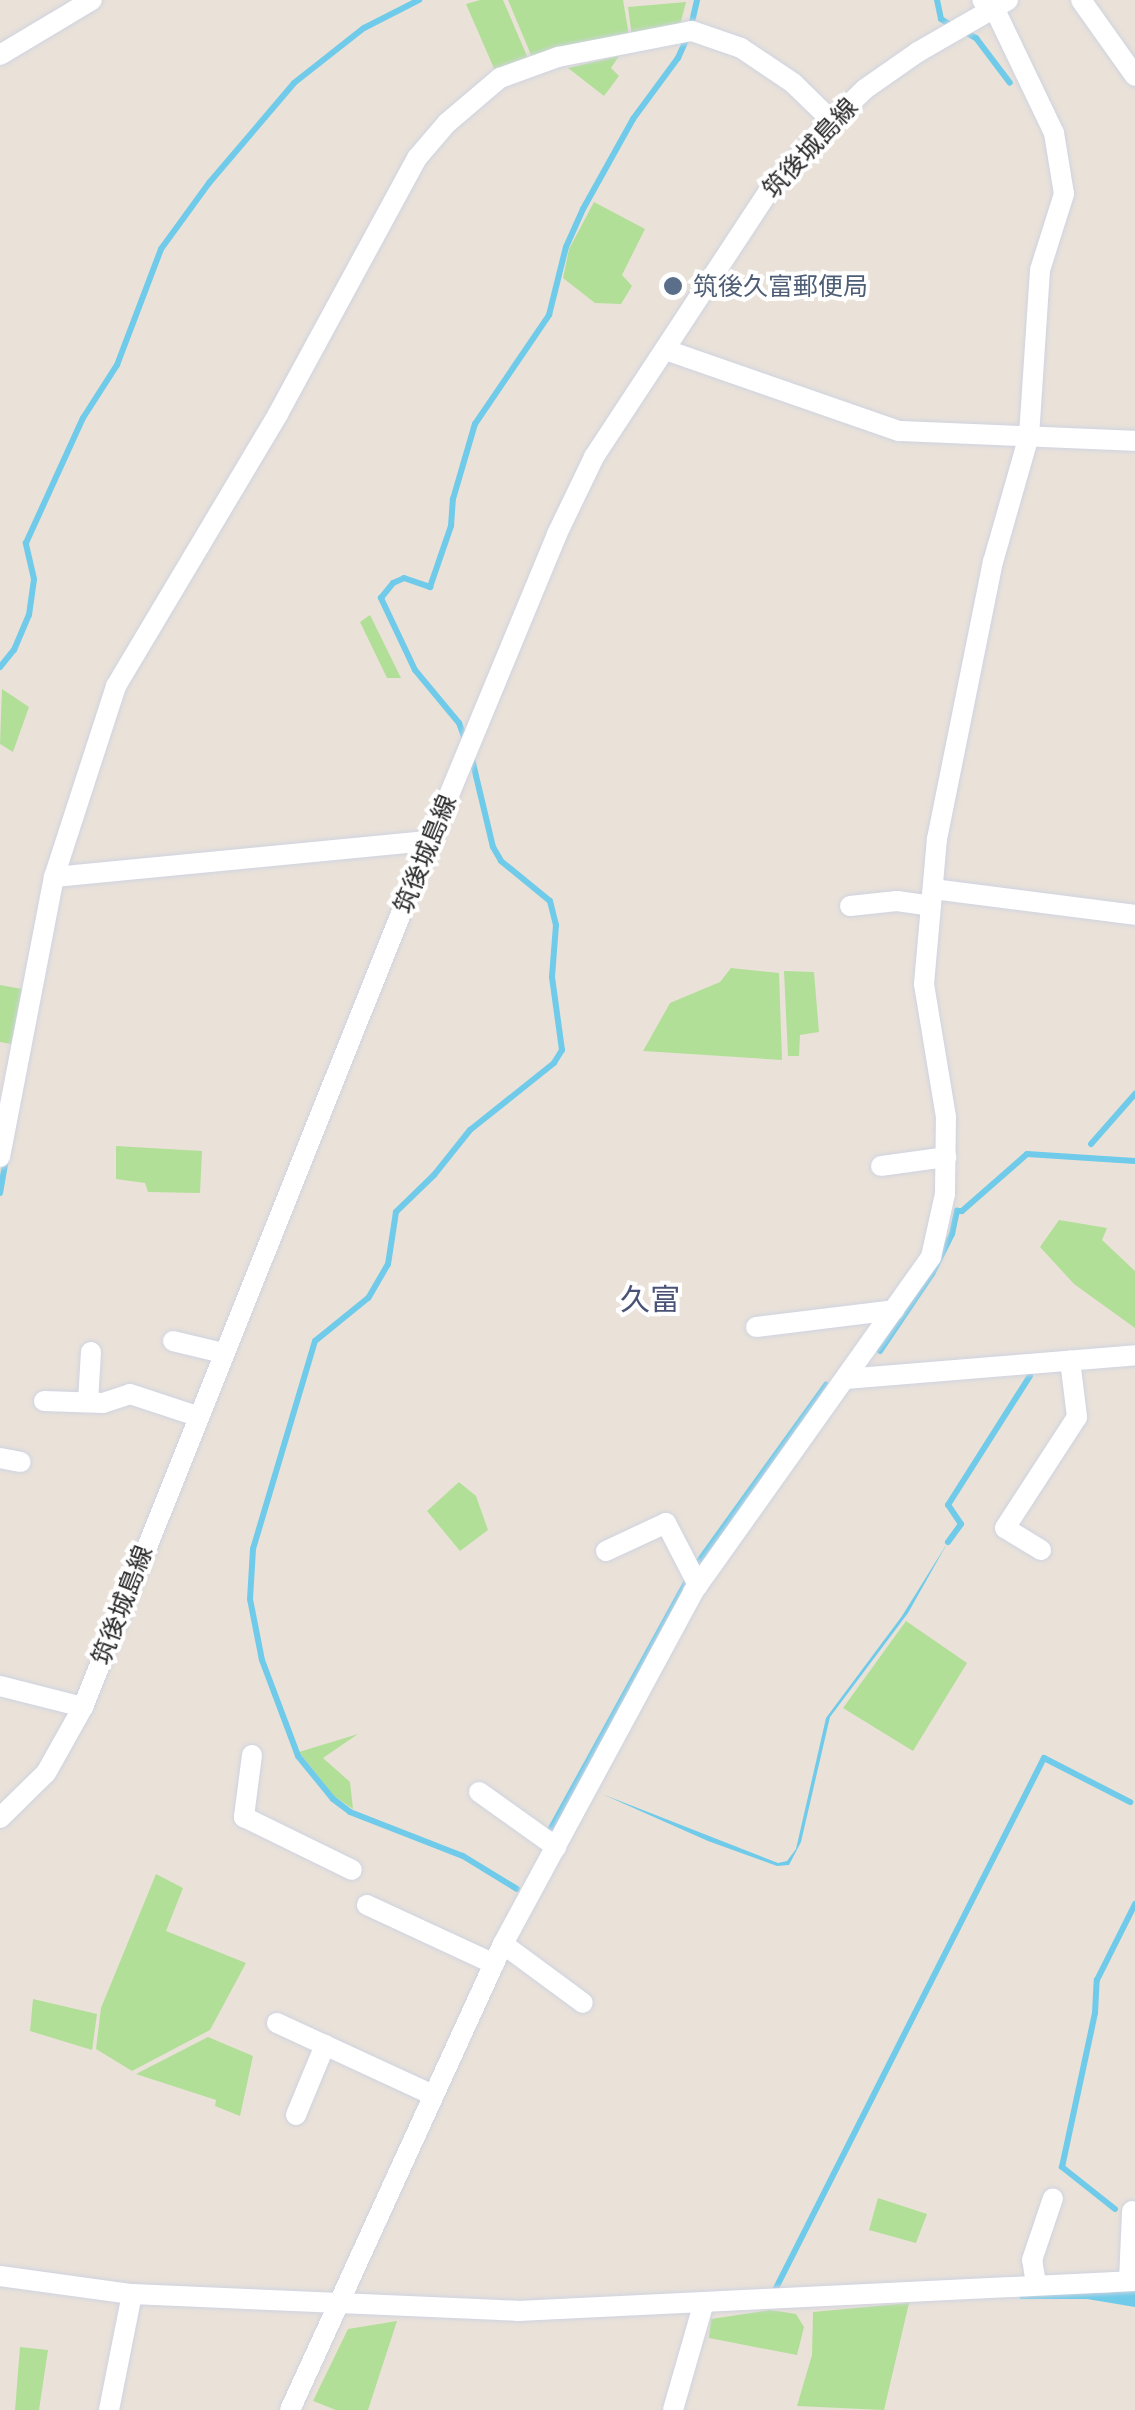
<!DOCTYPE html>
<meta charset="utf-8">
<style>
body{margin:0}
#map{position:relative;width:1135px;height:2410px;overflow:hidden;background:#eae2d9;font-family:"Titillium Web","Noto Sans JP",sans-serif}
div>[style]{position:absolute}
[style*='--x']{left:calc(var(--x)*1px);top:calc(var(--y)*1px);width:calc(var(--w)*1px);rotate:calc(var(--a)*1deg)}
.green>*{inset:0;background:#b1df97}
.water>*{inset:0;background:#6fcbe9}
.stream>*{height:6px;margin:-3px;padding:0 3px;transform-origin:3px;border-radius:3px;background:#6fcbe9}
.roads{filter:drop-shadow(0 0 2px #cfd3e0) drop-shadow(0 0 2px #cfd3e0)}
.minor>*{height:20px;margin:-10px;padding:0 10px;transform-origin:10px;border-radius:10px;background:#fff}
.dots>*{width:28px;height:28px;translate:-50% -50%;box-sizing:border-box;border:5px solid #fff;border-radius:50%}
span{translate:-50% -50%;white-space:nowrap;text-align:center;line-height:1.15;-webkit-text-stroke:8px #fff;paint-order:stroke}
.street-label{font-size:25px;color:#282828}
.service-label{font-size:25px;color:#4e5e75}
.left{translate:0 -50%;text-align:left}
.quarter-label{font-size:30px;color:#4a5376}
</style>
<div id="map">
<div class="green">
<i style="clip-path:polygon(480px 0,503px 0,530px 63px,496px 73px,466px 4px)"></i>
<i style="clip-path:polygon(508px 0,623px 0,629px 36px,534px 62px)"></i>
<i style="clip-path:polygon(686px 2px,679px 29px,632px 37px,628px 7px)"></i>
<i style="clip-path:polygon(619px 56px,611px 68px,619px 76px,604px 96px,568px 68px)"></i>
<i style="clip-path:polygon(594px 202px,645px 229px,622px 275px,632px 286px,621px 304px,595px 303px,563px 278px,569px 249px)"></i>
<i style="clip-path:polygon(370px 615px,401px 678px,387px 678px,360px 622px)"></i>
<i style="clip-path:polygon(2px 689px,29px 707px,13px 752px,0 744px)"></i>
<i style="clip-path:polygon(731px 968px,779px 973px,782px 1060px,643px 1051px,670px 1003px,720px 982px)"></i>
<i style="clip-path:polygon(784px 971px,814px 972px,819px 1032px,800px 1035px,799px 1056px,788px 1056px)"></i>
<i style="clip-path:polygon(0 985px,22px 989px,11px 1044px,0 1042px)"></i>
<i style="clip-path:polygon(116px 1146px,202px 1151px,200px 1193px,148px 1192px,145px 1183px,116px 1179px)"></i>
<i style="clip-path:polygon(1059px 1220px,1107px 1228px,1102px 1240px,1135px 1271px,1135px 1328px,1074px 1284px,1040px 1247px)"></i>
<i style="clip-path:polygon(459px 1482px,476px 1496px,488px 1530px,460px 1551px,427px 1511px)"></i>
<i style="clip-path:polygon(906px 1621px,967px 1663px,913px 1751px,843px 1708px)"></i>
<i style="clip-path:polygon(358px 1734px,323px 1758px,350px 1782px,353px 1809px,334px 1796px,299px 1752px)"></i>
<i style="clip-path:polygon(156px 1874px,183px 1888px,166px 1931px,246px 1963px,210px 2030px,132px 2071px,96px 2049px,101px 2008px)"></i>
<i style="clip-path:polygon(33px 1999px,97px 2014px,92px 2050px,30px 2031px)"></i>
<i style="clip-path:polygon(208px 2037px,253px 2056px,240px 2116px,215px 2106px,216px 2100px,136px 2074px)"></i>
<i style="clip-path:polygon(878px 2198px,927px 2214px,916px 2243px,869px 2230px)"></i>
<i style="clip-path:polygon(909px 2303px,884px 2410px,797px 2406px,812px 2355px,813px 2312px)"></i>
<i style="clip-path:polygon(770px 2310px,796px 2314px,804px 2327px,797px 2355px,709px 2338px,711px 2319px)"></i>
<i style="clip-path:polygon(397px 2321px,368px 2410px,336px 2410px,313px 2401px,348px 2329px)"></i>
<i style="clip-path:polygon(20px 2347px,48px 2350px,39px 2410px,15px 2410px)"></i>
</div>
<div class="water">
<i style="clip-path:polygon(948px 1542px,908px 1613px,830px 1717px,801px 1842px,789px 1865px,777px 1866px,708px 1841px,602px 1794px,778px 1863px,787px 1861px,796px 1849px,826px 1718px,902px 1616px)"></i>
<i style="clip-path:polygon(1123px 2287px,1135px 2287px,1135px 2307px,1087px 2299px,1020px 2299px,1020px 2293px,1110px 2293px)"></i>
</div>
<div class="stream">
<i style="--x:937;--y:0;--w:19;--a:78"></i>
<i style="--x:941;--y:19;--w:15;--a:32"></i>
<i style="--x:692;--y:22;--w:23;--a:-77"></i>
<i style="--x:965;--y:32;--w:13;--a:29"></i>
<i style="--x:976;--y:38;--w:56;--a:52.9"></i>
<i style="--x:0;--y:667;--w:22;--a:-51"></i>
<i style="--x:14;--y:650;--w:38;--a:-67"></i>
<i style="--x:29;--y:615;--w:36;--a:-82"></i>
<i style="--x:34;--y:579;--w:37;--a:-103"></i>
<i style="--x:26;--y:543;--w:137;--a:-65.5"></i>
<i style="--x:83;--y:418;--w:63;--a:-57.3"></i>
<i style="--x:117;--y:365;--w:124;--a:-69.2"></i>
<i style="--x:161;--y:249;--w:82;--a:-54"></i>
<i style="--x:209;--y:183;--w:131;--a:-49.6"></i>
<i style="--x:294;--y:83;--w:89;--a:-38.2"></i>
<i style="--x:364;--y:28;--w:62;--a:-27"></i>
<i style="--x:466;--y:742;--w:20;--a:-110"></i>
<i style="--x:459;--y:723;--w:69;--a:-129.7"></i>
<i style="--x:415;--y:670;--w:80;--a:-115.3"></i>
<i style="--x:381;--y:598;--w:19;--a:-51"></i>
<i style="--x:393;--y:583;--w:12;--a:-24"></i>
<i style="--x:404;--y:578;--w:28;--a:19"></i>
<i style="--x:430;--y:587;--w:65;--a:-71"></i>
<i style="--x:451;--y:526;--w:27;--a:-86"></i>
<i style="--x:453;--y:499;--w:78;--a:-73.7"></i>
<i style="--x:475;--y:424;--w:132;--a:-55.8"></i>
<i style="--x:549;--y:315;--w:70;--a:-76"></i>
<i style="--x:566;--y:247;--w:42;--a:-65.9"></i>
<i style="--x:583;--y:209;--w:103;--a:-60.9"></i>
<i style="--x:633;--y:119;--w:76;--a:-53.6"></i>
<i style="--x:678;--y:58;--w:20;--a:-66"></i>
<i style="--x:472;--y:759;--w:90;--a:76.6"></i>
<i style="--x:493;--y:847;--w:16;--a:60"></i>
<i style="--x:501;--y:861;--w:63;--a:39.2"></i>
<i style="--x:550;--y:901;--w:25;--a:76"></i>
<i style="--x:556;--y:925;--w:52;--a:94.4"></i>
<i style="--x:552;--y:977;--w:74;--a:82.2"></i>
<i style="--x:562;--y:1050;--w:15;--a:122"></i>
<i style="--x:554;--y:1063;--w:107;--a:141.4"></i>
<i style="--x:470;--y:1130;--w:58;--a:128.7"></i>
<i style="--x:434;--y:1175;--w:53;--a:135.8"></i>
<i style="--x:396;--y:1212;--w:53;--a:98.7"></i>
<i style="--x:388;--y:1264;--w:39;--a:120"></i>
<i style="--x:368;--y:1298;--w:68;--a:140.9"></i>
<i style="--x:315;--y:1341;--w:217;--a:106.6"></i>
<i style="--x:253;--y:1549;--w:50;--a:93.4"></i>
<i style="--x:250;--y:1599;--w:62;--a:78.9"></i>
<i style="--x:262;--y:1660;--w:103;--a:69.4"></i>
<i style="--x:298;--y:1756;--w:55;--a:50.9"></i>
<i style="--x:333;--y:1799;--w:21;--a:37"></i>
<i style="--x:350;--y:1812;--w:121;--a:21.3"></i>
<i style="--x:463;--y:1856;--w:63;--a:31.4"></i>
<i style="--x:1091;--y:1144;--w:67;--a:-48.7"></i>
<i style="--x:0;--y:1193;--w:35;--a:-80"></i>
<i style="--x:880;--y:1351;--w:93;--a:-56"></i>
<i style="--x:932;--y:1274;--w:45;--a:-63.4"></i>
<i style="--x:952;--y:1234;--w:24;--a:-78"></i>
<i style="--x:957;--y:1211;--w:5;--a:0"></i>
<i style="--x:962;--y:1211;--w:86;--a:-41.2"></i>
<i style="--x:1027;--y:1154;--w:108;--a:3.7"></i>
<i style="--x:948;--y:1542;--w:22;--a:-54"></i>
<i style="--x:961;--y:1524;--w:23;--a:-124"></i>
<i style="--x:948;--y:1505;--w:153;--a:-57.6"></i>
<i style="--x:694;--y:1568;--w:226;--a:-54.2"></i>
<i style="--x:549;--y:1832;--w:289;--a:-61.2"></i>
<i style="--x:1115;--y:2209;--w:68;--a:-141.6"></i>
<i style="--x:1062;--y:2167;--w:157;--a:-77.9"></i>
<i style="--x:1095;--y:2013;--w:33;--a:-87"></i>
<i style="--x:1097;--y:1980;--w:85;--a:-63.4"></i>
<i style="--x:776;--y:2288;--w:594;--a:-63.18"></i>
<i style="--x:1044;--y:1758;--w:97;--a:27.1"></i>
</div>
<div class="roads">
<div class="minor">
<i style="--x:1081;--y:0;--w:93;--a:54.6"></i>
<i style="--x:0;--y:55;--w:107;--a:-30.9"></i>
<i style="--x:666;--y:350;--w:247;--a:19.2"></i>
<i style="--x:899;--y:431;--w:236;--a:2.4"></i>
<i style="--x:54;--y:877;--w:378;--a:-5.5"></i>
<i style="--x:933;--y:889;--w:204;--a:7.3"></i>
<i style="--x:850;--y:906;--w:47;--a:-6.1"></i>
<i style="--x:897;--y:901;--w:34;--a:8"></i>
<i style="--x:0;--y:1157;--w:285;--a:-79.1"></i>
<i style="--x:54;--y:877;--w:201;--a:-72"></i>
<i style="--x:116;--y:686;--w:317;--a:-59.2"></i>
<i style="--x:278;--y:414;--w:291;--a:-61.5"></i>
<i style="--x:417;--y:158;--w:46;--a:-49.4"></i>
<i style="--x:447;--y:123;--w:70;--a:-40.3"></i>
<i style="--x:500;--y:78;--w:62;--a:-19.9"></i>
<i style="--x:558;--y:57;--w:136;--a:-11"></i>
<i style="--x:692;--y:31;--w:52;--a:19.1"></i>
<i style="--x:741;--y:48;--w:63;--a:33.9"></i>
<i style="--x:793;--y:83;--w:54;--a:44.3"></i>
<i style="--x:881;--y:1166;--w:66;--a:-7.9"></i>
<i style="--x:756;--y:1327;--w:139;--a:-7"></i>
<i style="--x:173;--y:1341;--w:51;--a:13.5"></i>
<i style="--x:846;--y:1379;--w:290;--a:-4.7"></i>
<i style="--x:44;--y:1401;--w:59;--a:1.9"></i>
<i style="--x:103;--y:1403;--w:28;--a:-18"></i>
<i style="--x:130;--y:1394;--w:71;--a:18.2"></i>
<i style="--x:88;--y:1402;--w:50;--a:-86.6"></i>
<i style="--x:0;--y:1458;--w:21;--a:11"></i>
<i style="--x:1041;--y:1550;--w:42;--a:-148.6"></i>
<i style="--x:1005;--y:1528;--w:132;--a:-57"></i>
<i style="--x:1077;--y:1417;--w:57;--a:-97"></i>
<i style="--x:606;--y:1551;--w:66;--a:-25"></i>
<i style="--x:666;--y:1523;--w:70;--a:62.7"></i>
<i style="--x:0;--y:1686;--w:86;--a:14.2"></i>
<i style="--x:252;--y:1755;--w:63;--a:97.4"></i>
<i style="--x:244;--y:1817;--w:120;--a:26.1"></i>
<i style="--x:479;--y:1792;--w:95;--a:35.5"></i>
<i style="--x:0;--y:1818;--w:64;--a:-44.4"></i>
<i style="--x:46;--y:1773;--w:76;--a:-60.7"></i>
<i style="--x:83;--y:1707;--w:933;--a:-68.16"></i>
<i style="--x:430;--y:841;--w:332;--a:-67.5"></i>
<i style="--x:557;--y:534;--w:85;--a:-64.3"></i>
<i style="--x:594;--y:457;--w:317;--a:-56.7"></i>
<i style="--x:768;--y:192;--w:96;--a:-48"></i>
<i style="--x:832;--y:121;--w:46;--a:-44.1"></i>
<i style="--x:865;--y:89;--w:65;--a:-34.9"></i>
<i style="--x:918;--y:52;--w:104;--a:-30"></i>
<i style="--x:367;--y:1905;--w:140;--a:24.9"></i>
<i style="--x:503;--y:1944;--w:99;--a:36.4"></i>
<i style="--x:277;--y:2023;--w:172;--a:24.8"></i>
<i style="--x:296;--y:2115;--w:76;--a:-67.5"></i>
<i style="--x:0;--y:2276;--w:133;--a:7.8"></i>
<i style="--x:132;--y:2294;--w:386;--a:2.5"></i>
<i style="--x:518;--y:2311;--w:618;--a:-2.78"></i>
<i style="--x:1129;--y:2281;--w:70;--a:-87.5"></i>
<i style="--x:1036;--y:2284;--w:24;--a:-99"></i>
<i style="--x:1032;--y:2260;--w:65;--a:-71.3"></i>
<i style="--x:109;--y:2410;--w:118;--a:-78.8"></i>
<i style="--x:290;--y:2410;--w:512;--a:-65.44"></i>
<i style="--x:503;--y:1944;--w:400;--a:-61.6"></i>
<i style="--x:693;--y:1592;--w:411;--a:-54.6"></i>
<i style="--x:931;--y:1257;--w:65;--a:-77.5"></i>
<i style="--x:945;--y:1194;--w:77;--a:-89.3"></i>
<i style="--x:946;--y:1117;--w:135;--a:-99.4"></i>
<i style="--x:924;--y:984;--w:146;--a:-84.9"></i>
<i style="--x:937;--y:839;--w:283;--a:-78.6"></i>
<i style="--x:993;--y:562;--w:131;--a:-74.1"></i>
<i style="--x:1029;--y:436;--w:166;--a:-86.2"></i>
<i style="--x:1040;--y:270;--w:80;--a:-72.5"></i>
<i style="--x:1064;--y:194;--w:62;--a:-99.3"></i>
<i style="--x:1054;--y:133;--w:139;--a:-115.6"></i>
<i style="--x:994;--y:8;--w:14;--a:-146"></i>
<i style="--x:673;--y:2410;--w:112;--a:-74"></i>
</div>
</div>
<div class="dots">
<i style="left:673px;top:286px;background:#5c6f8a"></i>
</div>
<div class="street-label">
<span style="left:810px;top:148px;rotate:-47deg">筑後城島線</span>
<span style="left:425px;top:854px;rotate:-68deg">筑後城島線</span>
<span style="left:122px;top:1605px;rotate:-69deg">筑後城島線</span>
</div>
<div class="service-label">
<span class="left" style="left:693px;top:286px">筑後久富郵便局</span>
</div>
<div class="quarter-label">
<span style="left:650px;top:1299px">久富</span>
</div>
</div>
